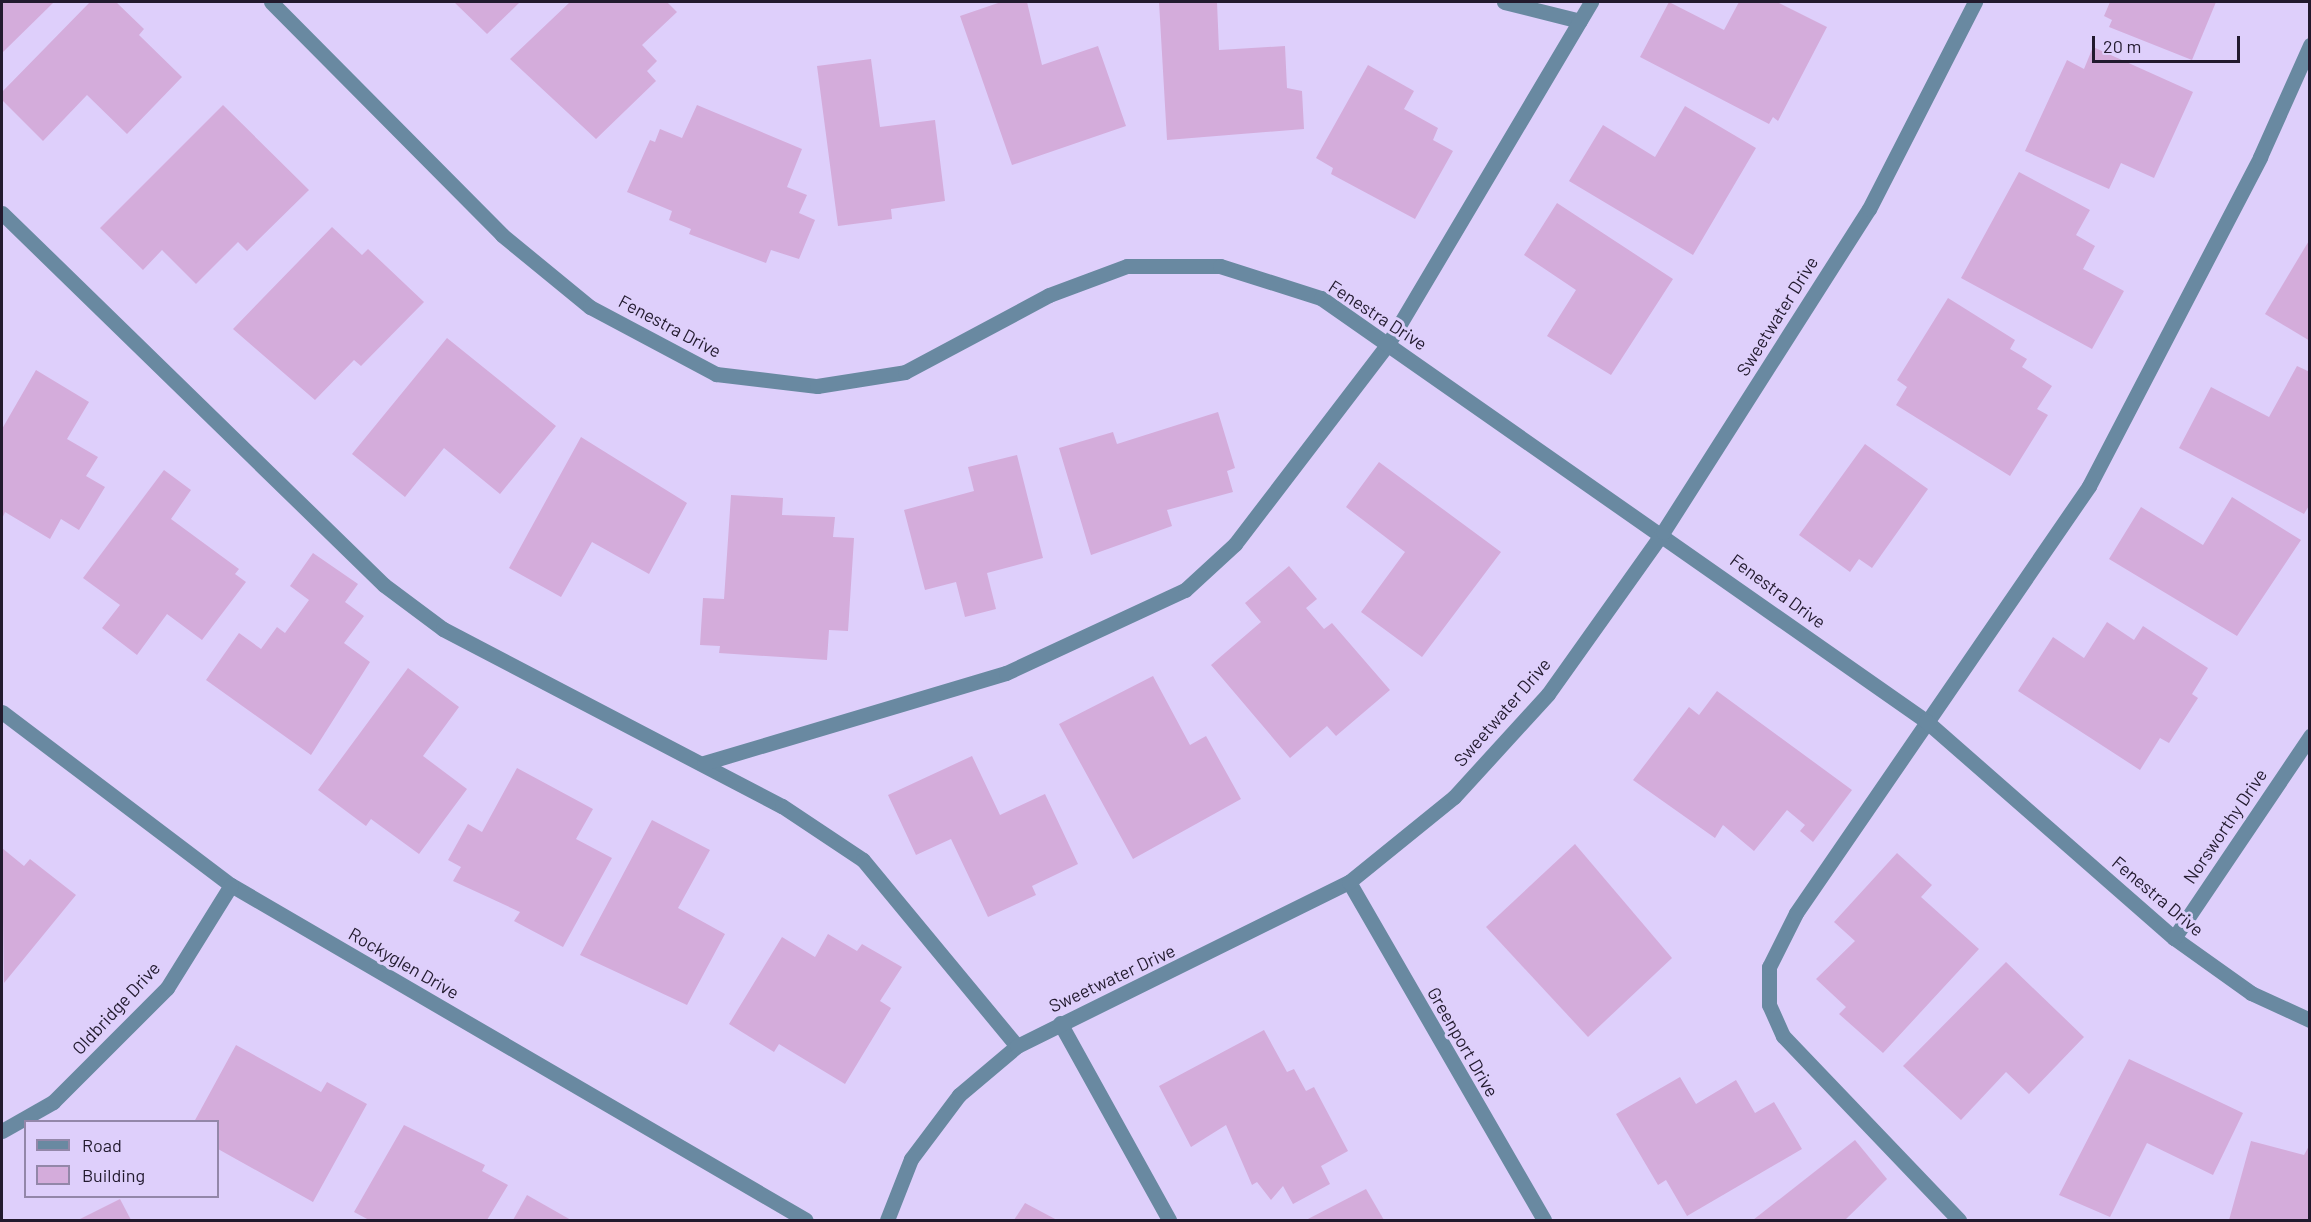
<!DOCTYPE html>
<style>
body{margin:0}
#map{position:relative;width:2311px;height:1222px;overflow:hidden;background:#decffb;font-family:Barlow,sans-serif}
div>[style]{position:absolute}
[style*='--x']{left:calc(var(--x)*1px);top:calc(var(--y)*1px);width:calc(var(--w)*1px);rotate:calc(var(--a)*1deg)}
.building>*{inset:0;background:#d4acdb}
.service>*{height:15px;margin:-7.5px;padding:0 7.5px;transform-origin:7.5px;border-radius:7.5px;background:#6989a1}
.minor>*{height:15px;margin:-7.5px;padding:0 7.5px;transform-origin:7.5px;border-radius:7.5px;background:#6989a1}
span{translate:-50% -50%;white-space:nowrap;text-align:center;line-height:1.15;-webkit-text-stroke:6px #decffb;paint-order:stroke}
.street-label{font-size:18px;color:#221a2e}
.frame{position:absolute;inset:0;border:3px solid #221a2e;pointer-events:none}
.legend{position:absolute;left:24px;top:1120px;width:195px;height:78px;box-sizing:border-box;background:#decffb;border:2px solid #9387a9;margin:0;padding:8px 10px;list-style:none;font-size:18px;color:#221a2e}
.legend li{display:flex;align-items:center;gap:12px;height:30px}
.legend b{width:30px;border:2px solid #9387a9}
.scale{position:absolute;left:2092px;top:36px;width:148px;height:27px;box-sizing:border-box;border:3px solid #221a2e;border-top:0;padding-left:8px;font-size:18px;line-height:21px;white-space:nowrap;color:#221a2e;-webkit-text-stroke:4px #decffb;paint-order:stroke}
</style>
<div id="map">
<div class="building">
<i style="clip-path:polygon(2px 2px,54px 2px,2px 53px)"></i>
<i style="clip-path:polygon(90px 2px,116px 2px,144px 29px,139px 35px,182px 77px,127px 134px,87px 95px,43px 141px,2px 100px,2px 92px)"></i>
<i style="clip-path:polygon(454px 2px,520px 2px,487px 34px)"></i>
<i style="clip-path:polygon(570px 2px,667px 2px,677px 12px,642px 45px,657px 61px,647px 71px,656px 81px,596px 139px,510px 59px)"></i>
<i style="clip-path:polygon(1001px 2px,1027px 2px,1042px 65px,1098px 46px,1126px 126px,1012px 165px,960px 16px)"></i>
<i style="clip-path:polygon(1159px 2px,1217px 2px,1219px 50px,1285px 46px,1287px 88px,1302px 91px,1304px 129px,1167px 140px)"></i>
<i style="clip-path:polygon(1669px 2px,1724px 30px,1739px 2px,1777px 2px,1827px 27px,1778px 121px,1773px 117px,1769px 124px,1640px 57px)"></i>
<i style="clip-path:polygon(2110px 2px,2216px 2px,2192px 60px,2109px 27px,2112px 20px,2104px 16px)"></i>
<i style="clip-path:polygon(2093px 47px,2193px 92px,2154px 178px,2121px 163px,2109px 189px,2025px 151px,2067px 60px,2084px 69px)"></i>
<i style="clip-path:polygon(871px 59px,880px 127px,935px 120px,945px 201px,891px 209px,892px 219px,838px 226px,817px 66px)"></i>
<i style="clip-path:polygon(1368px 65px,1414px 91px,1404px 109px,1438px 128px,1433px 140px,1453px 151px,1415px 219px,1331px 174px,1333px 168px,1316px 158px)"></i>
<i style="clip-path:polygon(223px 105px,309px 190px,247px 251px,238px 242px,196px 284px,162px 250px,143px 270px,100px 228px)"></i>
<i style="clip-path:polygon(697px 105px,802px 149px,787px 187px,807px 195px,799px 213px,815px 220px,799px 259px,771px 250px,766px 263px,689px 234px,691px 229px,669px 220px,672px 211px,627px 192px,650px 140px,655px 142px,660px 129px,682px 138px)"></i>
<i style="clip-path:polygon(1685px 106px,1756px 148px,1693px 255px,1569px 181px,1603px 125px,1655px 157px)"></i>
<i style="clip-path:polygon(2019px 172px,2090px 210px,2076px 235px,2095px 246px,2083px 269px,2124px 291px,2092px 349px,1961px 278px)"></i>
<i style="clip-path:polygon(1557px 203px,1673px 279px,1611px 375px,1547px 336px,1576px 290px,1524px 255px)"></i>
<i style="clip-path:polygon(332px 227px,362px 255px,368px 249px,424px 302px,361px 366px,354px 360px,315px 400px,233px 329px)"></i>
<i style="clip-path:polygon(2310px 239px,2310px 341px,2265px 314px)"></i>
<i style="clip-path:polygon(1948px 298px,2015px 340px,2010px 349px,2027px 359px,2022px 367px,2052px 386px,2037px 409px,2048px 415px,2010px 476px,1896px 405px,1907px 387px,1897px 380px)"></i>
<i style="clip-path:polygon(447px 338px,556px 426px,500px 494px,444px 448px,405px 497px,352px 454px)"></i>
<i style="clip-path:polygon(2297px 366px,2310px 372px,2310px 504px,2304px 514px,2179px 448px,2211px 387px,2269px 417px)"></i>
<i style="clip-path:polygon(36px 370px,89px 402px,67px 439px,98px 457px,86px 476px,105px 487px,79px 530px,61px 519px,50px 539px,5px 512px,2px 519px,2px 429px)"></i>
<i style="clip-path:polygon(1218px 412px,1235px 468px,1227px 471px,1233px 492px,1167px 510px,1172px 526px,1091px 555px,1059px 448px,1113px 432px,1117px 444px)"></i>
<i style="clip-path:polygon(581px 437px,687px 503px,649px 574px,592px 542px,561px 597px,509px 568px)"></i>
<i style="clip-path:polygon(1865px 444px,1928px 489px,1872px 568px,1859px 559px,1850px 572px,1799px 535px)"></i>
<i style="clip-path:polygon(1017px 455px,1043px 558px,987px 573px,996px 609px,965px 617px,956px 582px,925px 590px,904px 510px,974px 491px,968px 467px)"></i>
<i style="clip-path:polygon(1379px 462px,1501px 552px,1422px 657px,1361px 612px,1405px 552px,1346px 507px)"></i>
<i style="clip-path:polygon(164px 470px,191px 490px,171px 519px,239px 569px,235px 574px,246px 582px,202px 640px,167px 614px,137px 655px,102px 628px,120px 605px,83px 578px)"></i>
<i style="clip-path:polygon(731px 495px,783px 498px,782px 515px,835px 517px,833px 537px,854px 538px,848px 631px,829px 630px,827px 660px,719px 653px,720px 646px,700px 645px,703px 598px,724px 599px)"></i>
<i style="clip-path:polygon(2232px 497px,2301px 540px,2237px 636px,2109px 559px,2141px 507px,2203px 545px)"></i>
<i style="clip-path:polygon(313px 553px,358px 584px,345px 602px,364px 616px,344px 643px,370px 662px,311px 755px,206px 680px,239px 633px,261px 649px,277px 627px,285px 633px,309px 600px,290px 586px)"></i>
<i style="clip-path:polygon(1289px 566px,1317px 599px,1306px 608px,1324px 629px,1332px 623px,1390px 690px,1336px 736px,1327px 726px,1290px 758px,1211px 665px,1261px 622px,1245px 603px)"></i>
<i style="clip-path:polygon(2107px 622px,2134px 640px,2143px 626px,2208px 668px,2192px 694px,2198px 698px,2169px 743px,2160px 738px,2140px 770px,2018px 691px,2053px 637px,2084px 658px)"></i>
<i style="clip-path:polygon(408px 668px,459px 707px,423px 756px,467px 789px,419px 854px,371px 819px,366px 826px,318px 790px)"></i>
<i style="clip-path:polygon(1153px 676px,1190px 745px,1206px 736px,1241px 799px,1133px 859px,1059px 724px)"></i>
<i style="clip-path:polygon(1717px 691px,1852px 790px,1813px 842px,1800px 831px,1805px 825px,1787px 810px,1754px 851px,1723px 825px,1715px 838px,1633px 780px,1689px 707px,1699px 715px)"></i>
<i style="clip-path:polygon(972px 756px,1000px 815px,1045px 794px,1078px 864px,1032px 886px,1036px 895px,988px 917px,951px 839px,916px 855px,888px 795px)"></i>
<i style="clip-path:polygon(517px 768px,593px 809px,576px 839px,612px 858px,563px 947px,514px 921px,520px 912px,453px 881px,461px 867px,448px 860px,468px 824px,482px 832px)"></i>
<i style="clip-path:polygon(652px 820px,710px 850px,678px 908px,725px 934px,687px 1005px,580px 955px)"></i>
<i style="clip-path:polygon(1575px 844px,1672px 958px,1588px 1037px,1486px 927px)"></i>
<i style="clip-path:polygon(2px 848px,24px 866px,30px 859px,76px 895px,4px 983px)"></i>
<i style="clip-path:polygon(1897px 853px,1932px 885px,1921px 897px,1979px 949px,1883px 1053px,1839px 1014px,1846px 1007px,1816px 979px,1855px 941px,1834px 922px)"></i>
<i style="clip-path:polygon(828px 934px,857px 951px,862px 944px,902px 967px,880px 1001px,891px 1008px,845px 1084px,779px 1044px,774px 1052px,729px 1024px,782px 937px,815px 957px)"></i>
<i style="clip-path:polygon(2006px 962px,2084px 1037px,2029px 1094px,2006px 1072px,1961px 1120px,1903px 1066px)"></i>
<i style="clip-path:polygon(1264px 1030px,1287px 1072px,1294px 1069px,1306px 1091px,1314px 1087px,1348px 1151px,1321px 1166px,1330px 1184px,1293px 1204px,1283px 1186px,1271px 1200px,1257px 1182px,1252px 1185px,1226px 1125px,1191px 1147px,1159px 1086px)"></i>
<i style="clip-path:polygon(236px 1045px,321px 1092px,327px 1082px,367px 1104px,313px 1202px,218px 1149px,218px 1122px,194px 1122px)"></i>
<i style="clip-path:polygon(2129px 1059px,2243px 1113px,2213px 1175px,2147px 1143px,2110px 1217px,2059px 1195px)"></i>
<i style="clip-path:polygon(1680px 1077px,1696px 1104px,1736px 1080px,1755px 1113px,1774px 1102px,1802px 1149px,1687px 1216px,1666px 1180px,1658px 1185px,1616px 1114px)"></i>
<i style="clip-path:polygon(404px 1125px,485px 1165px,482px 1171px,508px 1185px,487px 1220px,369px 1220px,354px 1212px)"></i>
<i style="clip-path:polygon(1855px 1140px,1887px 1179px,1845px 1220px,1753px 1220px)"></i>
<i style="clip-path:polygon(2251px 1141px,2304px 1155px,2310px 1144px,2310px 1220px,2229px 1220px)"></i>
<i style="clip-path:polygon(1366px 1189px,1384px 1220px,1306px 1220px)"></i>
<i style="clip-path:polygon(527px 1195px,571px 1220px,513px 1220px)"></i>
<i style="clip-path:polygon(120px 1199px,131px 1220px,78px 1220px)"></i>
<i style="clip-path:polygon(1025px 1203px,1057px 1220px,1014px 1220px)"></i>
</div>
<div class="service">
<i style="--x:1504;--y:2;--w:78;--a:14"></i>
<i style="--x:2;--y:213;--w:533;--a:44.24"></i>
<i style="--x:384;--y:585;--w:74;--a:36.7"></i>
<i style="--x:443;--y:629;--w:382;--a:27.6"></i>
<i style="--x:782;--y:806;--w:97;--a:33.7"></i>
<i style="--x:863;--y:860;--w:241;--a:50.4"></i>
<i style="--x:704;--y:763;--w:315;--a:-16.6"></i>
<i style="--x:1006;--y:673;--w:197;--a:-24.9"></i>
<i style="--x:1185;--y:590;--w:68;--a:-42.6"></i>
<i style="--x:1235;--y:544;--w:252;--a:-52.6"></i>
<i style="--x:1388;--y:344;--w:398;--a:-59.3"></i>
<i style="--x:1060;--y:1023;--w:225;--a:61"></i>
<i style="--x:1959;--y:1220;--w:255;--a:-133.7"></i>
<i style="--x:1783;--y:1036;--w:34;--a:-114"></i>
<i style="--x:1769;--y:1005;--w:38;--a:-90"></i>
<i style="--x:1769;--y:967;--w:60;--a:-63.4"></i>
<i style="--x:1796;--y:913;--w:518;--a:-55.54"></i>
<i style="--x:2089;--y:486;--w:371;--a:-62.5"></i>
<i style="--x:2260;--y:157;--w:123;--a:-65.9"></i>
</div>
<div class="minor">
<i style="--x:271;--y:2;--w:328;--a:45.2"></i>
<i style="--x:502;--y:235;--w:114;--a:39.3"></i>
<i style="--x:590;--y:307;--w:143;--a:28"></i>
<i style="--x:716;--y:374;--w:102;--a:6.8"></i>
<i style="--x:817;--y:386;--w:89;--a:-9"></i>
<i style="--x:905;--y:372;--w:163;--a:-28.1"></i>
<i style="--x:1049;--y:295;--w:83;--a:-20.4"></i>
<i style="--x:1127;--y:266;--w:93;--a:0"></i>
<i style="--x:1220;--y:266;--w:106;--a:17.6"></i>
<i style="--x:1321;--y:298;--w:738;--a:34.96"></i>
<i style="--x:1926;--y:721;--w:330;--a:41.2"></i>
<i style="--x:2174;--y:938;--w:95;--a:35.5"></i>
<i style="--x:2251;--y:993;--w:65;--a:24.6"></i>
<i style="--x:2;--y:712;--w:287;--a:37.1"></i>
<i style="--x:231;--y:885;--w:665;--a:30.23"></i>
<i style="--x:1349;--y:882;--w:390;--a:60"></i>
<i style="--x:2174;--y:938;--w:244;--a:-56"></i>
<i style="--x:2;--y:1131;--w:59;--a:-29.6"></i>
<i style="--x:53;--y:1102;--w:161;--a:-45"></i>
<i style="--x:167;--y:988;--w:121;--a:-58.1"></i>
<i style="--x:887;--y:1220;--w:66;--a:-68.5"></i>
<i style="--x:911;--y:1159;--w:80;--a:-53.1"></i>
<i style="--x:959;--y:1095;--w:76;--a:-40.2"></i>
<i style="--x:1017;--y:1046;--w:370;--a:-26.3"></i>
<i style="--x:1349;--y:882;--w:135;--a:-39"></i>
<i style="--x:1454;--y:797;--w:139;--a:-47.6"></i>
<i style="--x:1548;--y:694;--w:199;--a:-54.6"></i>
<i style="--x:1663;--y:532;--w:383;--a:-57.5"></i>
<i style="--x:1869;--y:209;--w:233;--a:-62.9"></i>
</div>
<div class="street-label">
<span style="left:1378px;top:315px;rotate:33deg">Fenestra Drive</span>
<span style="left:1777px;top:316px;rotate:-58deg">Sweetwater Drive</span>
<span style="left:670px;top:326px;rotate:28deg">Fenestra Drive</span>
<span style="left:1778px;top:591px;rotate:36deg">Fenestra Drive</span>
<span style="left:1502px;top:712px;rotate:-49deg">Sweetwater Drive</span>
<span style="left:2225px;top:826px;rotate:-56deg">Norsworthy Drive</span>
<span style="left:2158px;top:896px;rotate:40deg">Fenestra Drive</span>
<span style="left:404px;top:963px;rotate:30deg">Rockyglen Drive</span>
<span style="left:1112px;top:978px;rotate:-25deg">Sweetwater Drive</span>
<span style="left:116px;top:1008px;rotate:-47deg">Oldbridge Drive</span>
<span style="left:1463px;top:1042px;rotate:60deg">Greenport Drive</span>
</div>
<div class="frame"></div>
<ul class="legend">
<li><b style="height:8px;background:#6989a1"></b>Road</li>
<li><b style="height:16px;background:#d4acdb"></b>Building</li>
</ul>
<div class="scale">20 m</div>
</div>
